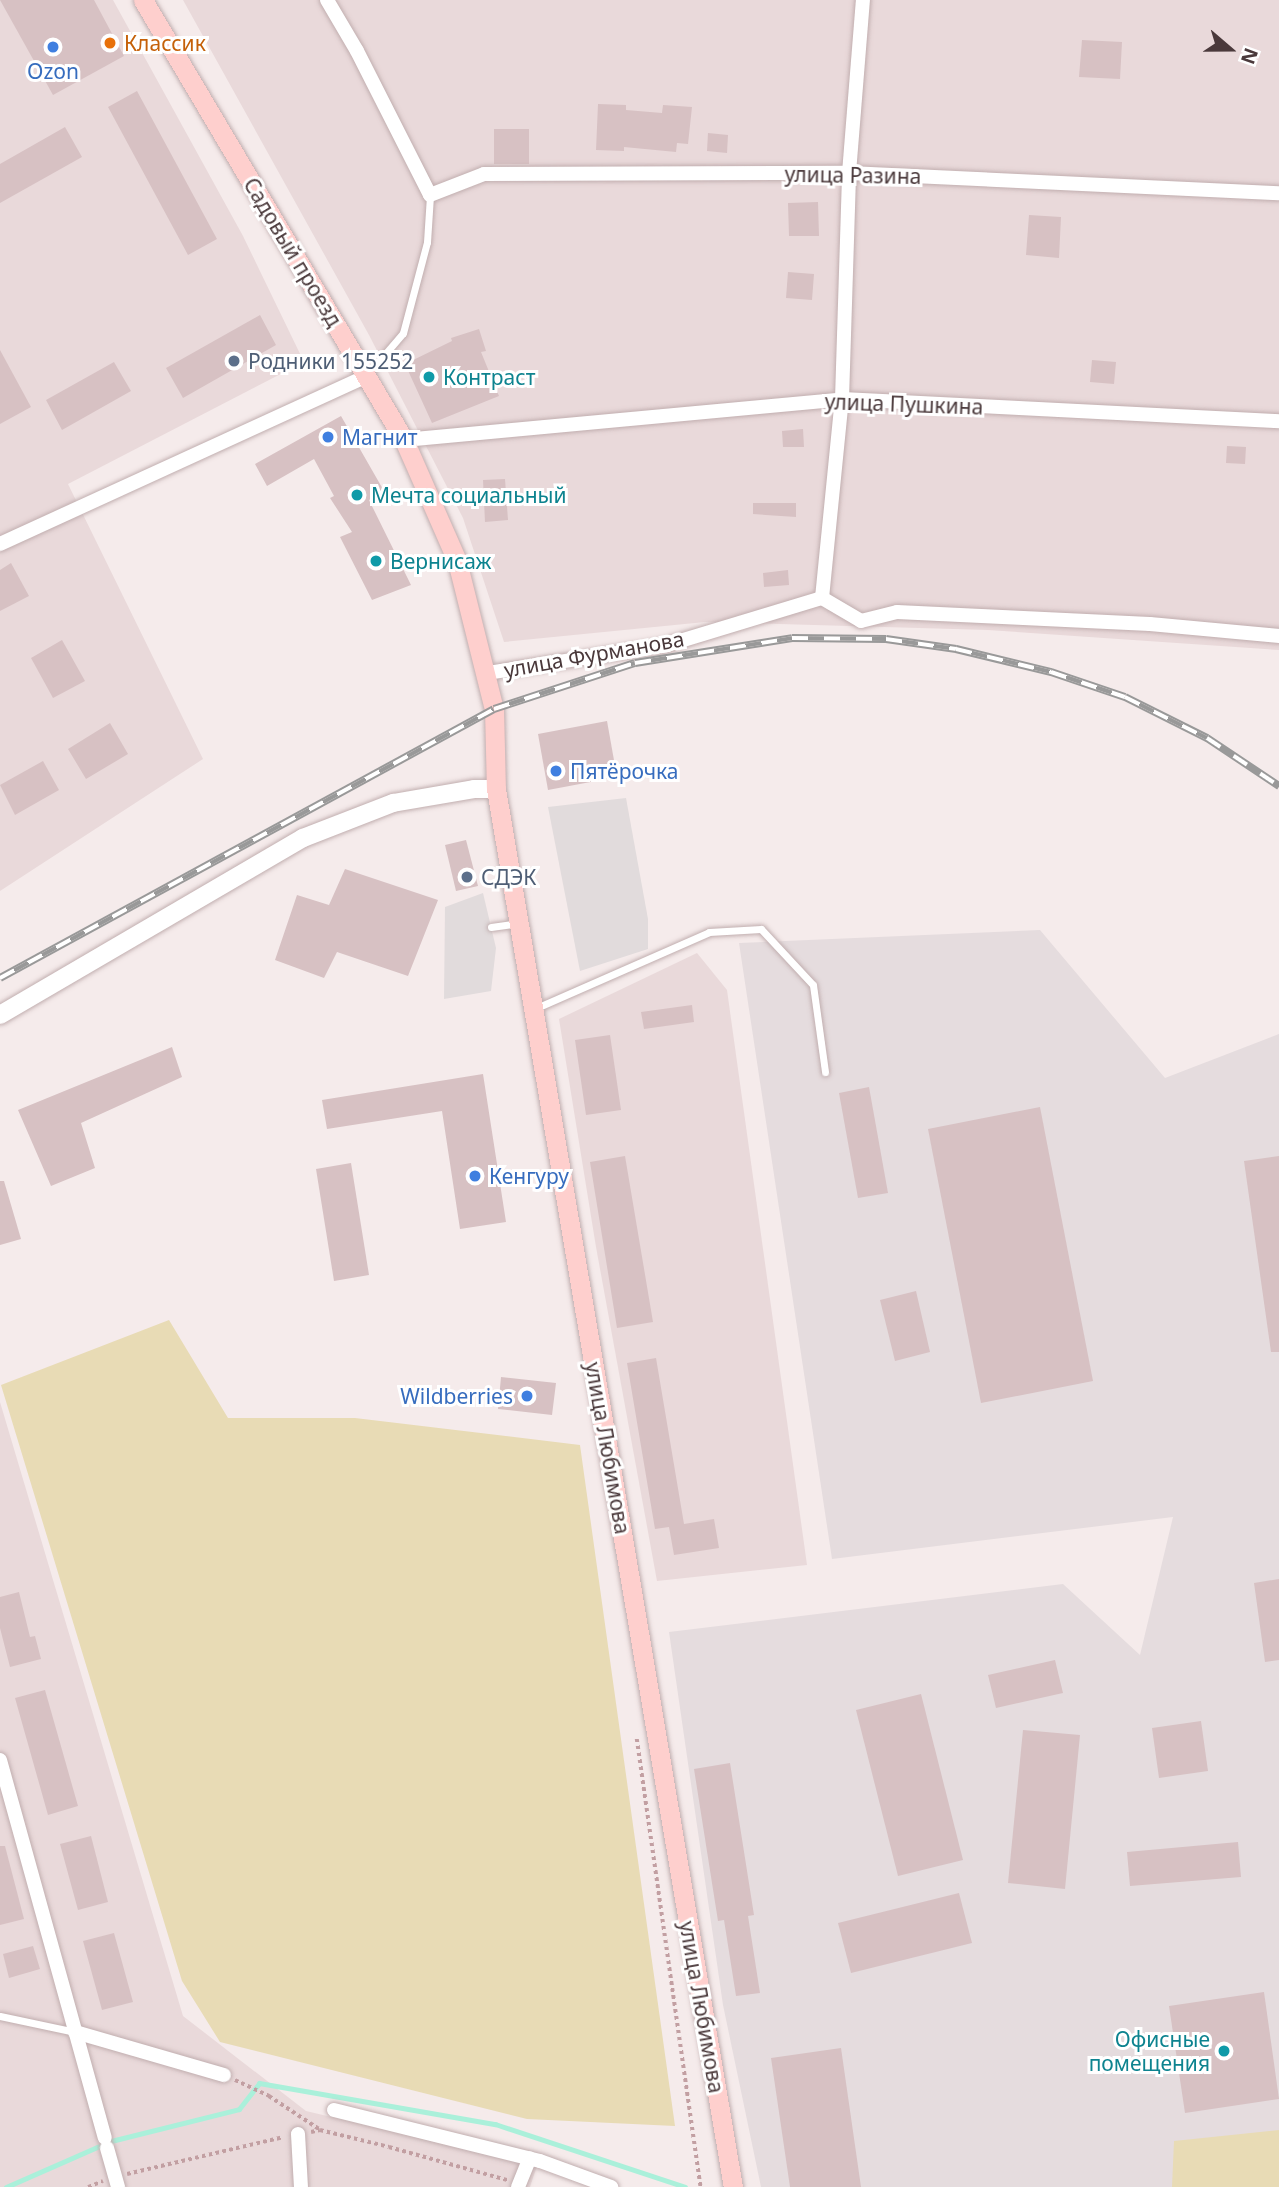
<!DOCTYPE html>
<meta charset="utf-8">
<style>
body{margin:0}
#map{position:relative;width:1279px;height:2187px;overflow:hidden;background:#f5ebeb;font-family:"Noto Sans",sans-serif}
div>[style]{position:absolute}
[style*='--x']{left:calc(var(--x)*1px);top:calc(var(--y)*1px);width:calc(var(--w)*1px);rotate:calc(var(--a)*1deg)}
.residential>*{inset:0;background:#e9d9da}
.industrial>*{inset:0;background:#e5dcde}
.green>*{inset:0;background:#e8dbb5}
.parking>*{inset:0;background:#e1dbdc}
.stream>*{height:5px;margin:-2.5px;padding:0 2.5px;transform-origin:2.5px;border-radius:2.5px;background:#aaf0da}
.building>*{inset:0;background:#d7c1c3}
.path>*{height:3.5px;margin-top:-1.75px;transform-origin:0;background:repeating-linear-gradient(90deg,#c29fa2 0 3.5px,transparent 0 7px)}
.roads{filter:drop-shadow(0 0 2px #c1aeaf) drop-shadow(0 0 2px #c1aeaf)}
.service>*{height:7px;margin:-3.5px;padding:0 3.5px;transform-origin:3.5px;border-radius:3.5px;background:#fff}
.minor>*{height:14px;margin:-7px;padding:0 7px;transform-origin:7px;border-radius:7px;background:#fff}
.tertiary>*{height:18px;margin:-9px;padding:0 9px;transform-origin:9px;border-radius:9px;background:#fff}
.secondary>*{height:19px;margin:-9.5px;padding:0 9.5px;transform-origin:9.5px;border-radius:9.5px;background:#fecfcd}
.rail>*{height:8px;margin-top:-4px;transform-origin:0;background:repeating-linear-gradient(90deg,#fff 0 16px,#999 0 32px);box-sizing:border-box;border-block:2px solid #999}
.dots>*{width:19px;height:19px;translate:-50% -50%;box-sizing:border-box;border:4px solid #fff;border-radius:50%}
span{translate:-50% -50%;white-space:nowrap;text-align:center;line-height:1.15;-webkit-text-stroke:6px #fff;paint-order:stroke}
.food-label{font-size:21px;color:#c56008}
.left{translate:0 -50%;text-align:left}
.shop-label{font-size:21px;color:#366cbe}
.right{translate:-100% -50%;text-align:right}
.street-label{font-size:21px;color:#4a393b}
.service-label{font-size:21px;color:#4e5e75}
.culture-label{font-size:21px;color:#0d838f}
.north{position:absolute;left:1195px;top:14px;width:70px;height:70px;-webkit-text-stroke:5px #fff;paint-order:stroke;rotate:110deg;font-size:19px;font-weight:700;line-height:28px;text-align:center;color:#4a393b}
.north::after{content:'';display:block;margin:auto;width:24px;height:32px;background:#4a393b;clip-path:polygon(50% 0,100% 100%,50% 72%,0 100%)}
</style>
<div id="map">
<div class="residential">
<i style="clip-path:polygon(0 0,113px 0,243px 236px,304px 362px,68px 484px,203px 759px,0 891px)"></i>
<i style="clip-path:polygon(183px 0,1279px 0,1279px 650px,988px 630px,705px 622px,504px 642px,463px 518px,369px 335px)"></i>
<i style="clip-path:polygon(697px 953px,727px 990px,807px 1565px,657px 1581px,596px 1247px,559px 1019px)"></i>
<i style="clip-path:polygon(0 1402px,183px 2016px,306px 2111px,537px 2166px,530px 2187px,0 2187px)"></i>
</div>
<div class="industrial">
<i style="clip-path:polygon(1040px 930px,1165px 1078px,1279px 1034px,1279px 2187px,761px 2187px,723px 2005px,669px 1632px,1063px 1584px,1140px 1655px,1173px 1517px,832px 1559px,739px 943px)"></i>
</div>
<div class="green">
<i style="clip-path:polygon(169px 1320px,228px 1418px,355px 1418px,580px 1445px,675px 2126px,527px 2119px,220px 2042px,182px 1981px,1px 1385px)"></i>
<i style="clip-path:polygon(1279px 2130px,1279px 2187px,1172px 2187px,1174px 2141px)"></i>
</div>
<div class="parking">
<i style="clip-path:polygon(626px 798px,648px 919px,648px 949px,580px 971px,548px 807px)"></i>
<i style="clip-path:polygon(483px 893px,496px 948px,491px 991px,444px 999px,445px 907px)"></i>
</div>
<div class="stream">
<i style="--x:6;--y:2187;--w:115;--a:-23.7"></i>
<i style="--x:111;--y:2141;--w:132;--a:-14"></i>
<i style="--x:239;--y:2109;--w:33;--a:-52"></i>
<i style="--x:259;--y:2083;--w:240;--a:9.9"></i>
<i style="--x:495;--y:2124;--w:200;--a:18.3"></i>
</div>
<div class="building">
<i style="clip-path:polygon(0 0,94px 0,124px 56px,53px 95px)"></i>
<i style="clip-path:polygon(1082px 40px,1122px 42px,1120px 79px,1079px 77px)"></i>
<i style="clip-path:polygon(137px 91px,217px 239px,188px 255px,108px 107px)"></i>
<i style="clip-path:polygon(598px 104px,626px 105px,626px 110px,662px 113px,663px 105px,692px 107px,688px 144px,677px 143px,676px 152px,624px 147px,624px 151px,596px 150px)"></i>
<i style="clip-path:polygon(65px 127px,82px 157px,0 203px,0 164px)"></i>
<i style="clip-path:polygon(494px 129px,529px 129px,529px 164px,494px 164px)"></i>
<i style="clip-path:polygon(708px 133px,728px 135px,727px 153px,707px 151px)"></i>
<i style="clip-path:polygon(818px 202px,819px 236px,789px 236px,788px 203px)"></i>
<i style="clip-path:polygon(1029px 215px,1061px 217px,1059px 258px,1026px 255px)"></i>
<i style="clip-path:polygon(788px 272px,814px 274px,812px 300px,786px 298px)"></i>
<i style="clip-path:polygon(260px 315px,276px 345px,183px 398px,166px 368px)"></i>
<i style="clip-path:polygon(479px 329px,486px 351px,481px 352px,499px 396px,432px 423px,405px 364px,452px 341px,451px 338px)"></i>
<i style="clip-path:polygon(0 350px,31px 407px,0 424px)"></i>
<i style="clip-path:polygon(1092px 360px,1116px 362px,1114px 384px,1090px 382px)"></i>
<i style="clip-path:polygon(114px 362px,131px 391px,62px 430px,46px 400px)"></i>
<i style="clip-path:polygon(341px 416px,384px 491px,369px 500px,411px 585px,372px 600px,340px 537px,352px 532px,330px 498px,334px 496px,314px 459px,267px 486px,255px 464px)"></i>
<i style="clip-path:polygon(803px 429px,804px 447px,783px 447px,782px 431px)"></i>
<i style="clip-path:polygon(1227px 446px,1246px 447px,1245px 464px,1226px 463px)"></i>
<i style="clip-path:polygon(505px 479px,508px 520px,485px 522px,483px 480px)"></i>
<i style="clip-path:polygon(753px 503px,796px 503px,796px 517px,753px 514px)"></i>
<i style="clip-path:polygon(11px 563px,29px 596px,0 611px,0 570px)"></i>
<i style="clip-path:polygon(788px 570px,789px 585px,764px 587px,763px 573px)"></i>
<i style="clip-path:polygon(62px 640px,85px 681px,53px 698px,31px 658px)"></i>
<i style="clip-path:polygon(607px 721px,617px 777px,548px 790px,538px 734px)"></i>
<i style="clip-path:polygon(110px 723px,128px 754px,86px 779px,68px 749px)"></i>
<i style="clip-path:polygon(43px 761px,59px 790px,15px 815px,0 785px)"></i>
<i style="clip-path:polygon(466px 840px,478px 886px,456px 891px,445px 845px)"></i>
<i style="clip-path:polygon(345px 869px,438px 900px,408px 976px,337px 952px,324px 978px,275px 960px,297px 895px,329px 905px)"></i>
<i style="clip-path:polygon(692px 1005px,694px 1022px,644px 1029px,641px 1012px)"></i>
<i style="clip-path:polygon(610px 1035px,621px 1110px,586px 1115px,575px 1040px)"></i>
<i style="clip-path:polygon(172px 1047px,182px 1077px,81px 1123px,95px 1168px,51px 1186px,18px 1110px)"></i>
<i style="clip-path:polygon(483px 1074px,506px 1222px,460px 1229px,442px 1111px,327px 1129px,322px 1100px)"></i>
<i style="clip-path:polygon(869px 1087px,888px 1193px,858px 1198px,839px 1093px)"></i>
<i style="clip-path:polygon(1040px 1107px,1093px 1381px,981px 1403px,928px 1129px)"></i>
<i style="clip-path:polygon(625px 1156px,653px 1322px,617px 1328px,590px 1162px)"></i>
<i style="clip-path:polygon(1279px 1156px,1279px 1352px,1271px 1352px,1244px 1161px)"></i>
<i style="clip-path:polygon(351px 1163px,369px 1275px,334px 1281px,316px 1169px)"></i>
<i style="clip-path:polygon(0 1181px,4px 1181px,21px 1239px,0 1245px)"></i>
<i style="clip-path:polygon(916px 1291px,930px 1352px,895px 1361px,880px 1300px)"></i>
<i style="clip-path:polygon(656px 1358px,684px 1524px,714px 1519px,719px 1548px,674px 1555px,669px 1527px,655px 1529px,627px 1363px)"></i>
<i style="clip-path:polygon(501px 1377px,556px 1383px,552px 1415px,498px 1409px)"></i>
<i style="clip-path:polygon(1279px 1579px,1279px 1660px,1265px 1662px,1254px 1583px)"></i>
<i style="clip-path:polygon(19px 1592px,30px 1637px,35px 1636px,41px 1659px,10px 1667px,0 1628px,0 1597px)"></i>
<i style="clip-path:polygon(1055px 1660px,1063px 1693px,996px 1708px,988px 1675px)"></i>
<i style="clip-path:polygon(45px 1690px,78px 1806px,48px 1815px,15px 1698px)"></i>
<i style="clip-path:polygon(921px 1694px,963px 1860px,898px 1876px,856px 1710px)"></i>
<i style="clip-path:polygon(1201px 1721px,1208px 1771px,1159px 1778px,1152px 1728px)"></i>
<i style="clip-path:polygon(1023px 1730px,1080px 1735px,1065px 1889px,1008px 1883px)"></i>
<i style="clip-path:polygon(730px 1763px,754px 1915px,748px 1916px,760px 1993px,736px 1996px,724px 1920px,718px 1921px,694px 1769px)"></i>
<i style="clip-path:polygon(91px 1836px,108px 1902px,78px 1910px,60px 1844px)"></i>
<i style="clip-path:polygon(1238px 1842px,1241px 1877px,1130px 1886px,1127px 1852px)"></i>
<i style="clip-path:polygon(0 1846px,5px 1846px,24px 1919px,0 1925px)"></i>
<i style="clip-path:polygon(959px 1893px,972px 1943px,851px 1973px,838px 1923px)"></i>
<i style="clip-path:polygon(114px 1933px,133px 2002px,102px 2010px,83px 1941px)"></i>
<i style="clip-path:polygon(33px 1946px,40px 1969px,9px 1978px,3px 1954px)"></i>
<i style="clip-path:polygon(1264px 1992px,1279px 2099px,1185px 2113px,1169px 2006px)"></i>
<i style="clip-path:polygon(841px 2048px,861px 2187px,790px 2187px,771px 2058px)"></i>
</div>
<div class="path">
<i style="--x:637;--y:1739;--w:453;--a:81.9"></i>
<i style="--x:235;--y:2080;--w:38;--a:25"></i>
<i style="--x:269;--y:2096;--w:60;--a:33.4"></i>
<i style="--x:311;--y:2132;--w:9;--a:-13"></i>
<i style="--x:320;--y:2130;--w:71;--a:13.8"></i>
<i style="--x:389;--y:2147;--w:123;--a:15.6"></i>
<i style="--x:127;--y:2174;--w:160;--a:-13.3"></i>
<i style="--x:88;--y:2187;--w:16;--a:-22"></i>
</div>
<div class="roads">
<div class="service">
<i style="--x:367;--y:375;--w:55;--a:-49.4"></i>
<i style="--x:403;--y:333;--w:94;--a:-75.2"></i>
<i style="--x:427;--y:242;--w:47;--a:-86.3"></i>
<i style="--x:491;--y:927;--w:27;--a:-8"></i>
<i style="--x:534;--y:1009;--w:191;--a:-23.7"></i>
<i style="--x:709;--y:932;--w:52;--a:-3.3"></i>
<i style="--x:761;--y:929;--w:76;--a:47.1"></i>
<i style="--x:813;--y:985;--w:88;--a:82.1"></i>
<i style="--x:0;--y:2016;--w:77;--a:12"></i>
</div>
<div class="minor">
<i style="--x:327;--y:0;--w:59;--a:59.5"></i>
<i style="--x:357;--y:51;--w:161;--a:63.1"></i>
<i style="--x:430;--y:195;--w:58;--a:-21.3"></i>
<i style="--x:484;--y:174;--w:365;--a:-0.2"></i>
<i style="--x:849;--y:173;--w:430;--a:2.7"></i>
<i style="--x:404;--y:440;--w:440;--a:-5.3"></i>
<i style="--x:842;--y:399;--w:438;--a:2.9"></i>
<i style="--x:0;--y:544;--w:404;--a:-24.6"></i>
<i style="--x:822;--y:598;--w:200;--a:-84.3"></i>
<i style="--x:842;--y:399;--w:226;--a:-88.2"></i>
<i style="--x:849;--y:173;--w:174;--a:-85.4"></i>
<i style="--x:822;--y:598;--w:45;--a:30.5"></i>
<i style="--x:861;--y:621;--w:37;--a:-14"></i>
<i style="--x:897;--y:612;--w:253;--a:2.7"></i>
<i style="--x:1150;--y:624;--w:130;--a:5.3"></i>
<i style="--x:487;--y:673;--w:182;--a:-8.8"></i>
<i style="--x:667;--y:645;--w:162;--a:-16.9"></i>
<i style="--x:0;--y:1760;--w:392;--a:74.5"></i>
<i style="--x:75;--y:2032;--w:155;--a:16.1"></i>
<i style="--x:334;--y:2110;--w:212;--a:13.9"></i>
<i style="--x:540;--y:2161;--w:76;--a:20.1"></i>
<i style="--x:298;--y:2134;--w:53;--a:86.8"></i>
<i style="--x:107;--y:2148;--w:41;--a:74.2"></i>
<i style="--x:518;--y:2187;--w:31;--a:-68"></i>
</div>
<div class="tertiary">
<i style="--x:0;--y:1015;--w:351;--a:-30.3"></i>
<i style="--x:303;--y:838;--w:97;--a:-21.3"></i>
<i style="--x:393;--y:803;--w:82;--a:-9.8"></i>
<i style="--x:474;--y:789;--w:22;--a:0"></i>
</div>
<div class="secondary">
<i style="--x:143;--y:0;--w:512;--a:59.32"></i>
<i style="--x:404;--y:440;--w:132;--a:66.3"></i>
<i style="--x:457;--y:561;--w:153;--a:76"></i>
<i style="--x:494;--y:709;--w:80;--a:88.6"></i>
<i style="--x:496;--y:789;--w:1418;--a:80.38"></i>
</div>
</div>
<div class="rail">
<i style="--x:0;--y:978;--w:562;--a:-28.57"></i>
<i style="--x:494;--y:709;--w:148;--a:-18.1"></i>
<i style="--x:635;--y:663;--w:159;--a:-9"></i>
<i style="--x:792;--y:638;--w:94;--a:0.6"></i>
<i style="--x:886;--y:639;--w:71;--a:8.1"></i>
<i style="--x:956;--y:649;--w:98;--a:13.6"></i>
<i style="--x:1051;--y:672;--w:78;--a:18.7"></i>
<i style="--x:1125;--y:697;--w:92;--a:26.6"></i>
<i style="--x:1207;--y:738;--w:87;--a:33.7"></i>
</div>
<div class="dots">
<i style="left:110px;top:43px;background:#e8710a"></i>
<i style="left:53px;top:47px;background:#3f7fe0"></i>
<i style="left:234px;top:361px;background:#5c6f8a"></i>
<i style="left:429px;top:377px;background:#0f9aa8"></i>
<i style="left:328px;top:437px;background:#3f7fe0"></i>
<i style="left:357px;top:495px;background:#0f9aa8"></i>
<i style="left:376px;top:561px;background:#0f9aa8"></i>
<i style="left:556px;top:771px;background:#3f7fe0"></i>
<i style="left:467px;top:877px;background:#5c6f8a"></i>
<i style="left:475px;top:1176px;background:#3f7fe0"></i>
<i style="left:527px;top:1396px;background:#3f7fe0"></i>
<i style="left:1224px;top:2051px;background:#0f9aa8"></i>
</div>
<div class="food-label">
<span class="left" style="left:124px;top:43px">Классик</span>
</div>
<div class="shop-label">
<span style="left:53px;top:71px">Ozon</span>
<span class="left" style="left:342px;top:437px">Магнит</span>
<span class="left" style="left:570px;top:771px">Пятёрочка</span>
<span class="left" style="left:489px;top:1176px">Кенгуру</span>
<span class="right" style="left:513px;top:1396px">Wildberries</span>
</div>
<div class="street-label">
<span style="left:853px;top:175px;rotate:1deg">улица Разина</span>
<span style="left:293px;top:252px;rotate:59deg">Садовый проезд</span>
<span style="left:904px;top:404px;rotate:2deg">улица Пушкина</span>
<span style="left:594px;top:654px;rotate:-10deg">улица Фурманова</span>
<span style="left:608px;top:1448px;rotate:80deg">улица Любимова</span>
<span style="left:702px;top:2007px;rotate:80deg">улица Любимова</span>
</div>
<div class="service-label">
<span class="left" style="left:248px;top:361px">Родники 155252</span>
<span class="left" style="left:481px;top:877px">СДЭК</span>
</div>
<div class="culture-label">
<span class="left" style="left:443px;top:377px">Контраст</span>
<span class="left" style="left:371px;top:495px">Мечта социальный</span>
<span class="left" style="left:390px;top:561px">Вернисаж</span>
<span class="right" style="left:1210px;top:2051px">Офисные<br>помещения</span>
</div>
<div class="north">N</div>
</div>
